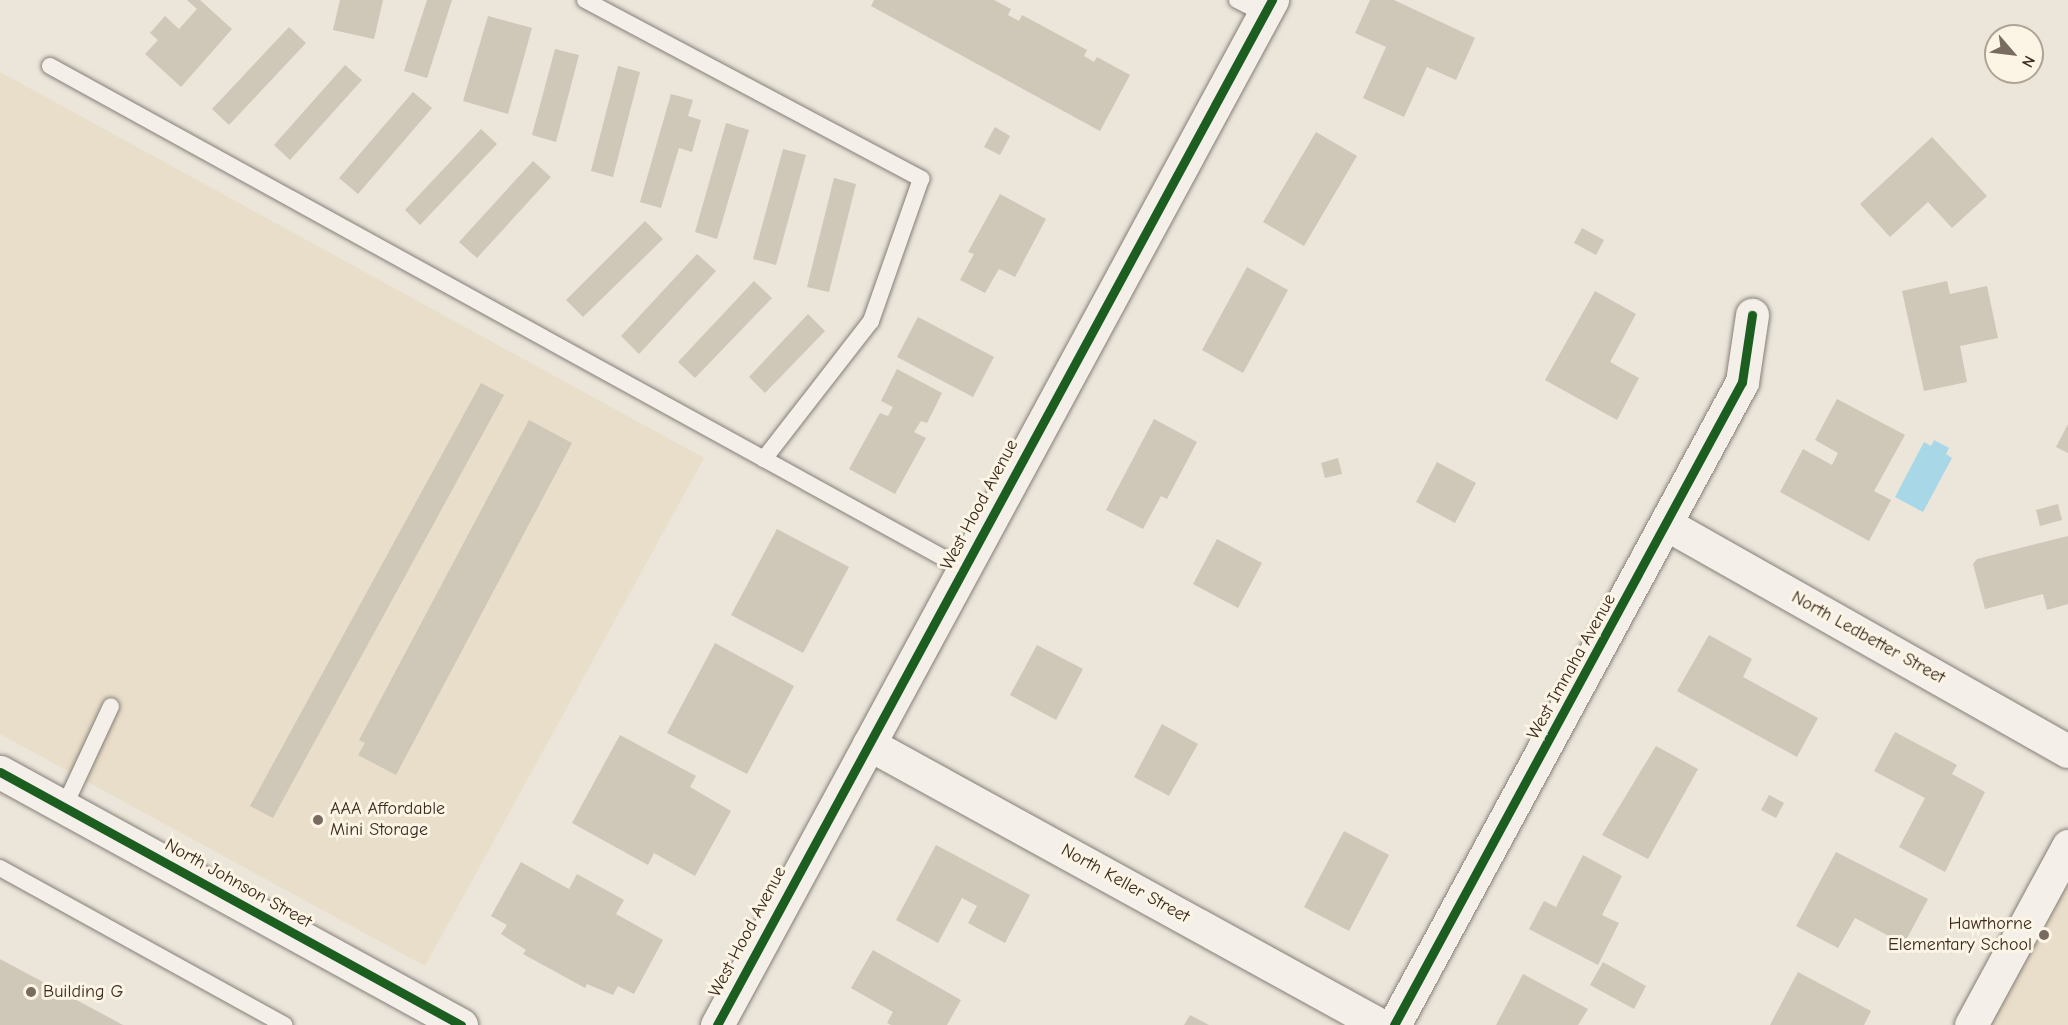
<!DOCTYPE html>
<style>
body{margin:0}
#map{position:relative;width:2068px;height:1025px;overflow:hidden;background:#ebe5da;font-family:"Comic Neue",sans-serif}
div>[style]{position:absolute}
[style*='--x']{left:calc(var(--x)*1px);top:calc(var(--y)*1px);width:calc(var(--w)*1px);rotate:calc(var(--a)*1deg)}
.built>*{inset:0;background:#e9dec9}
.water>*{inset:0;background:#a8d8e7}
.building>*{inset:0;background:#cfc7b8}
.roads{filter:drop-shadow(0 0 2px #857f78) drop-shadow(0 0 2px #857f78)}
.lane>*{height:16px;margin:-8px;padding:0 8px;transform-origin:8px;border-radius:8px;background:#f4f0e9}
.street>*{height:33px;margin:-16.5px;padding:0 16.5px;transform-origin:16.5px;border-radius:16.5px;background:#f4f0e9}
.secondary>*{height:33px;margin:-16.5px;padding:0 16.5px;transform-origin:16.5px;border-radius:16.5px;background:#f4f0e9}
.cycleway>*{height:9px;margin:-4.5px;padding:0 4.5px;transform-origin:4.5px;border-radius:4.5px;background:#1b5e20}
.dots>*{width:16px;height:16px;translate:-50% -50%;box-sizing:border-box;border:3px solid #fcf5e5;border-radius:50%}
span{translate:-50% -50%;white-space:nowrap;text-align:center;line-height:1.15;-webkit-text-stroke:6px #fcf5e5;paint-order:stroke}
.street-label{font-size:18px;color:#3b2a1e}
.poi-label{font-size:18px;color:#3b2a1e}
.left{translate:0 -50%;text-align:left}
.right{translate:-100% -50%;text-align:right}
.north{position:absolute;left:1984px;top:24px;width:60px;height:60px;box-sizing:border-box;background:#fcf5e5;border:2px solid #afa495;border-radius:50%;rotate:118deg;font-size:16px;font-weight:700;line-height:24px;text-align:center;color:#3b2a1e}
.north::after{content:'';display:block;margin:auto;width:21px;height:27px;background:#796b60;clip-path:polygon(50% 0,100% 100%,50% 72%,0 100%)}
</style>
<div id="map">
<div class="built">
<i style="clip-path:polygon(0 72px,704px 458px,425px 966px,0 734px)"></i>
<i style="clip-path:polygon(2068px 846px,2068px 1025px,1971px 1025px)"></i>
</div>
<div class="water">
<i style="clip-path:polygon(1934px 440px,1949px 448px,1946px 454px,1952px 458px,1923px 512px,1895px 497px,1924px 442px,1931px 446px)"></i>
</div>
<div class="building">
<i style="clip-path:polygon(187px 0,200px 0,232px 29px,181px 87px,145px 54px,158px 40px,150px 33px,165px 16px,179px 29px,197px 9px)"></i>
<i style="clip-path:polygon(340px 0,383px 0,374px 39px,333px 30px)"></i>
<i style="clip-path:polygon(427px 0,452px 0,427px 78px,404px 71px)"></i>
<i style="clip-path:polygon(874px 0,994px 0,1011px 9px,1008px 15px,1019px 21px,1022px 15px,1087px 50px,1084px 56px,1094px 62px,1097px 57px,1130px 75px,1100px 131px,871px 6px)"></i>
<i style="clip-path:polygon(1370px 0,1394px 0,1475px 38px,1456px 80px,1427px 67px,1404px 117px,1363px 98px,1386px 47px,1355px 33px)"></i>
<i style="clip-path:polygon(488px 16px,532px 28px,508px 114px,463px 101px)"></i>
<i style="clip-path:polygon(289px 27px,306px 43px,229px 125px,212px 109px)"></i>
<i style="clip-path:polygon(555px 49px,579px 55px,556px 142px,532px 135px)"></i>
<i style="clip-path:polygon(345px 65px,362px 80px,290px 160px,274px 145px)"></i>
<i style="clip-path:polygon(618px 66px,640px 72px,613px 177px,591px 171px)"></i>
<i style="clip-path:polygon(413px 92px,432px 108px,358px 194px,339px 178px)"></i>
<i style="clip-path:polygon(671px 94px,693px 100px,688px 116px,701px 120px,692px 152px,679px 148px,661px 208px,640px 202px)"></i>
<i style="clip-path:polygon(726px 123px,749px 130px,717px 239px,695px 232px)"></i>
<i style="clip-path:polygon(995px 127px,1010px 136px,1000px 155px,984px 147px)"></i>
<i style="clip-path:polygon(481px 129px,497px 144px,420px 225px,405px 210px)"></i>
<i style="clip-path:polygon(1316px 132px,1357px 156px,1304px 246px,1263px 222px)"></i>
<i style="clip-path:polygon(1932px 137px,1987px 196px,1952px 228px,1928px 202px,1890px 237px,1860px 204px)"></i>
<i style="clip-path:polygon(783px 149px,806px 155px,776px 265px,753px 259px)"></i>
<i style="clip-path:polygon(533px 161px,551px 177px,477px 258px,459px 242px)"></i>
<i style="clip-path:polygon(834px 178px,856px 184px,829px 292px,807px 287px)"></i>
<i style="clip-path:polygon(1000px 194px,1046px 219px,1015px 277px,999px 269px,985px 293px,960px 280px,974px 254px,968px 252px)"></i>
<i style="clip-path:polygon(645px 221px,663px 239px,583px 317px,566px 300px)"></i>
<i style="clip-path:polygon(1582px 228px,1604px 240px,1596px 255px,1574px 243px)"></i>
<i style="clip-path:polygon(697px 254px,716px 271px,639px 354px,621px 336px)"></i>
<i style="clip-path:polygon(1247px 267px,1288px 290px,1243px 373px,1202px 350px)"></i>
<i style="clip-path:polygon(754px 281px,772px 298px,695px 378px,678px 362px)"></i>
<i style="clip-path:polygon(1947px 281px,1950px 294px,1987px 286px,1998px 338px,1960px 346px,1967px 382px,1924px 391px,1902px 291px)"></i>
<i style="clip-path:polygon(1595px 291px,1636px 314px,1610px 362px,1639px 378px,1617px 420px,1545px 380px)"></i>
<i style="clip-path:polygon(808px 314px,825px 331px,765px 393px,749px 377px)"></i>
<i style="clip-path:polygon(918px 317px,994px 357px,973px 397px,897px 357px)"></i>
<i style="clip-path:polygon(897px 369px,942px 393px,927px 423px,921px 421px,914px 432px,926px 438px,895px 494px,849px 469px,880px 413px,888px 416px,893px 407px,881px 401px)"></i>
<i style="clip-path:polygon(481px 383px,504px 395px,273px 818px,250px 806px)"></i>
<i style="clip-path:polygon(1837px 399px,1905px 435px,1874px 491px,1891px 500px,1869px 541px,1780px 492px,1803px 449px,1832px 465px,1838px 453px,1815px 440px)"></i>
<i style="clip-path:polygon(1154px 419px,1197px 442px,1167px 499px,1161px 496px,1143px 529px,1106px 510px)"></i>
<i style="clip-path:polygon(529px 420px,572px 443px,396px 775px,358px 755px,365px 743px,359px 740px)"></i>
<i style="clip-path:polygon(2068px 424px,2068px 453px,2056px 447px)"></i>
<i style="clip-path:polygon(1338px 458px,1342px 474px,1325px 478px,1321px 463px)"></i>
<i style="clip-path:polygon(1437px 462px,1476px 483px,1455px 523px,1416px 502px)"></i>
<i style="clip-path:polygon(2058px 504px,2062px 520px,2040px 526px,2036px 510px)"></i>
<i style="clip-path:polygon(777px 529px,849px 567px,803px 653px,731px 615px)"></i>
<i style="clip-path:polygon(2068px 536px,2068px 604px,2047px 610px,2043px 594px,1985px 609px,1973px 564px,1977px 559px)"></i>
<i style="clip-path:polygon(1217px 539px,1262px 563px,1238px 608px,1193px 584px)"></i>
<i style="clip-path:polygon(1709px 635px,1752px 659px,1743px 677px,1818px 718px,1797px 757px,1677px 691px)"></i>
<i style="clip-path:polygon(715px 643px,794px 686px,747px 774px,667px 733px)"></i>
<i style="clip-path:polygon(1037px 645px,1083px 669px,1056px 720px,1010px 695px)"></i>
<i style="clip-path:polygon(1162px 724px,1198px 744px,1169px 796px,1134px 777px)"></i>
<i style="clip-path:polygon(1895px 732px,1957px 765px,1952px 774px,1985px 792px,1945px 872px,1899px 847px,1925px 798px,1874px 771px)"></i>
<i style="clip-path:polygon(620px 735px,696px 776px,690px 787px,731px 811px,695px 876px,654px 853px,648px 865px,572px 823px)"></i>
<i style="clip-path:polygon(1656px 746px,1698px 769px,1648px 859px,1602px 835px)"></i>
<i style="clip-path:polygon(1769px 795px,1784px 803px,1776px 818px,1761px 810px)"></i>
<i style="clip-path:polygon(1344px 831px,1389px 855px,1349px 931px,1304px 907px)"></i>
<i style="clip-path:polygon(936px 845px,1030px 895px,1005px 943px,968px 923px,977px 906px,962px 898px,938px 943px,896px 920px)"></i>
<i style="clip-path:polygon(1836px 852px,1928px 899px,1904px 944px,1855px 918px,1838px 948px,1796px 926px)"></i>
<i style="clip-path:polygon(1583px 855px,1622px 876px,1602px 915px,1619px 923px,1598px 965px,1529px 929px,1544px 901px,1556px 907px)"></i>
<i style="clip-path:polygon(521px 862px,569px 889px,577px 874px,624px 900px,616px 914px,663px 940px,634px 994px,618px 986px,613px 995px,587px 984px,585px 988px,523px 954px,526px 950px,501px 934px,507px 925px,491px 916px)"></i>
<i style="clip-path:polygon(873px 950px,961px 1000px,947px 1025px,891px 1025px,887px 1023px,893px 1012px,851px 988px)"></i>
<i style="clip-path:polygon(0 959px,123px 1025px,0 1025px)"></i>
<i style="clip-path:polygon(1603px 962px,1646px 986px,1634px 1009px,1590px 985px)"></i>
<i style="clip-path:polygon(1798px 972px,1871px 1011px,1864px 1025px,1770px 1025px)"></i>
<i style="clip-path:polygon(1523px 974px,1588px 1009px,1578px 1025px,1496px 1025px)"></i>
<i style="clip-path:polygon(1190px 1015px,1209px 1025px,1184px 1025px)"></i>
</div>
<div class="roads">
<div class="lane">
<i style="--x:585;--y:0;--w:381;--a:28"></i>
<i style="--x:921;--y:179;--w:151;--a:109.4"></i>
<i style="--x:871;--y:321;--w:175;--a:127.8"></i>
<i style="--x:1237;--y:0;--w:31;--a:27"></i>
<i style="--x:50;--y:66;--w:1043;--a:28.83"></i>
<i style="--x:64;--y:807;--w:111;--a:-65"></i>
<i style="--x:0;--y:868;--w:325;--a:28.9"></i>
</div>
<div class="street">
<i style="--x:1668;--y:525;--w:459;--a:29.5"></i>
<i style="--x:869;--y:744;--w:583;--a:28.81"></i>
<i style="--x:0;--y:772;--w:526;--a:28.76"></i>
<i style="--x:1394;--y:1025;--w:731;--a:-61.58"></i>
<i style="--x:1742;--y:382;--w:68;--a:-81.5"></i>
<i style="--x:1971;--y:1025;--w:204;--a:-61.5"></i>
</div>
<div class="secondary">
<i style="--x:717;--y:1025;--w:1166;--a:-61.57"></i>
</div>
</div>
<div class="cycleway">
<i style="--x:0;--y:772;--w:526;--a:28.76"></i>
<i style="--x:717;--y:1025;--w:1166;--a:-61.57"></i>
<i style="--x:1394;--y:1025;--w:731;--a:-61.58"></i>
<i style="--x:1742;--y:382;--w:68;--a:-81.5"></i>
</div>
<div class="dots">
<i style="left:318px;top:820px;background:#796b60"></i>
<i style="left:2044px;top:935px;background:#796b60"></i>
<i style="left:31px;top:992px;background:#796b60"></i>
</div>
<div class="street-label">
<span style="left:980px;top:505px;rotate:-62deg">West Hood Avenue</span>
<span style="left:1868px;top:638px;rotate:29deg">North Ledbetter Street</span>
<span style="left:1572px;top:667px;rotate:-61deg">West Imnaha Avenue</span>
<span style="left:238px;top:884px;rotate:29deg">North Johnson Street</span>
<span style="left:1125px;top:884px;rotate:29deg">North Keller Street</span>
<span style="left:748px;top:932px;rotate:-62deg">West Hood Avenue</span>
</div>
<div class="poi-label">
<span class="left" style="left:330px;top:820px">AAA Affordable<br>Mini Storage</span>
<span class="right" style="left:2032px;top:935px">Hawthorne<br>Elementary School</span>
<span class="left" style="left:43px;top:992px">Building G</span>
</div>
<div class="north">N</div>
</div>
